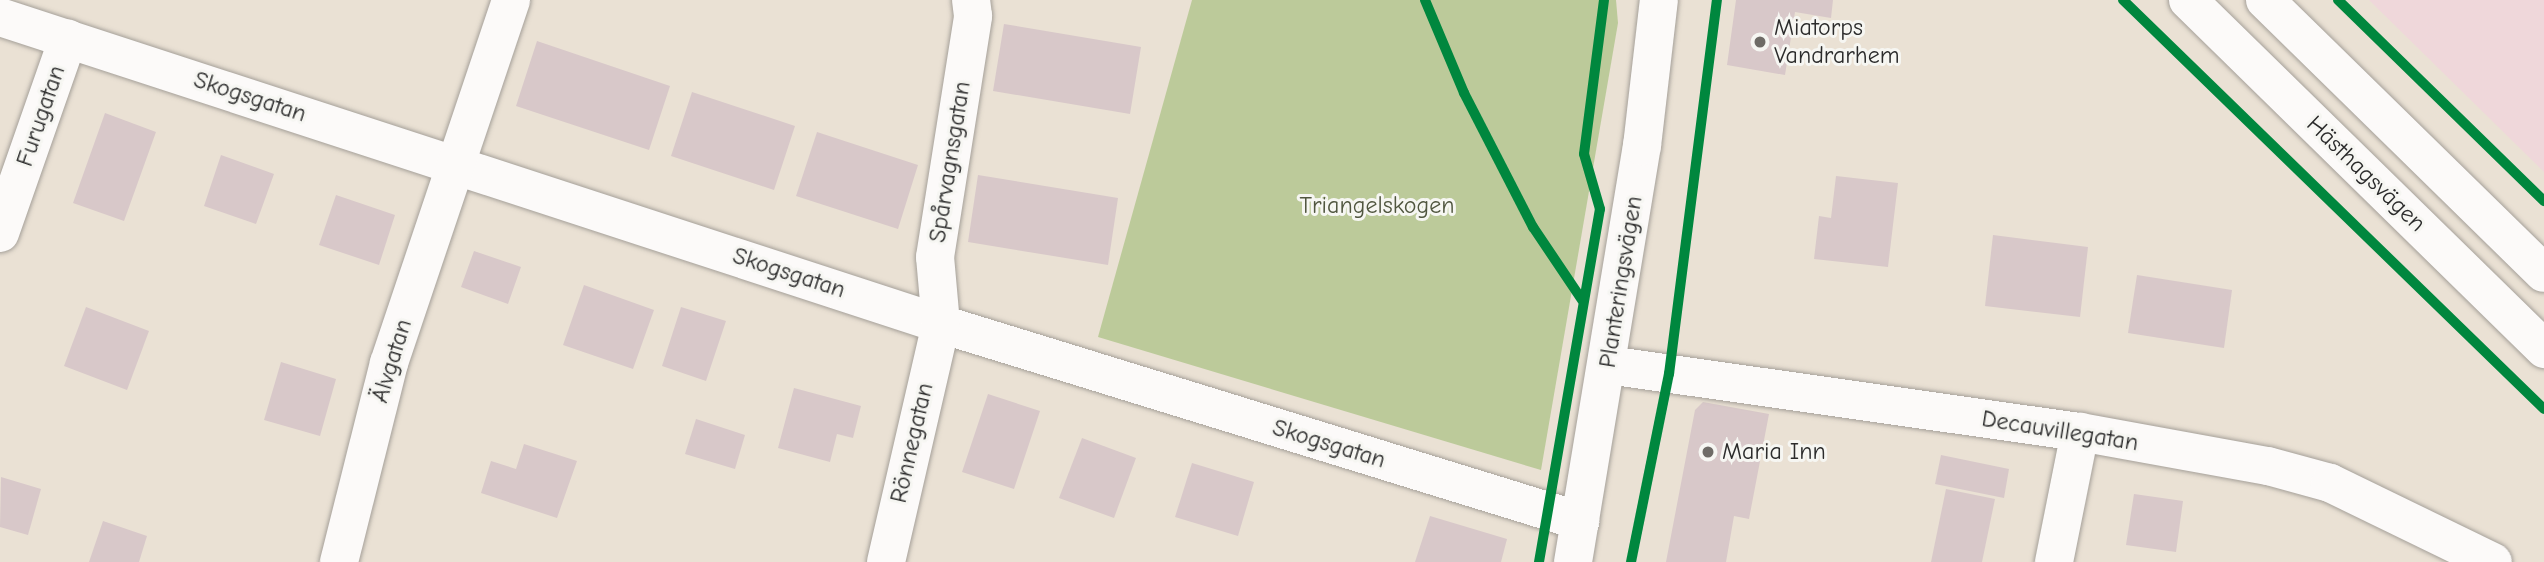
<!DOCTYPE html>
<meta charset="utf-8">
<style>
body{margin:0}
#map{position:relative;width:2544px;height:562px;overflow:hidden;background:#eae1d4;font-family:"Comic Neue",sans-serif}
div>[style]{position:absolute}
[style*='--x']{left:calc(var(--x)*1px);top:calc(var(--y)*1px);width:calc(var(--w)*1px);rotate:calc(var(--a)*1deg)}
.built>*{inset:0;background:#efd7da}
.forest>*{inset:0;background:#bcca9a}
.building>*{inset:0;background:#d8c8c9}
.roads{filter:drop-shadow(0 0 2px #a5a099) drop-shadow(0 0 2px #a5a099)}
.street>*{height:38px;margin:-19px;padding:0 19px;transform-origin:19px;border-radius:19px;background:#fcfaf9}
.secondary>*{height:38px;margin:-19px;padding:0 19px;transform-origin:19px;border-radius:19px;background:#fcfaf9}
.cycleway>*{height:10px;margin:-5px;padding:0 5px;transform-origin:5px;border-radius:5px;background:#00873e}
.dots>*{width:19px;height:19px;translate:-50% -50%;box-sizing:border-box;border:4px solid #f6f6f2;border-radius:50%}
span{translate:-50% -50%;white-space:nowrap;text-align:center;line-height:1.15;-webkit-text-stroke:6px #f6f6f2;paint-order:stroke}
.poi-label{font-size:24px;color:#2b2b2b}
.left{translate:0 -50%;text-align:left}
.street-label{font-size:24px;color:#2b2b2b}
.park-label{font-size:24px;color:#50563f}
</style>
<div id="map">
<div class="built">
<i style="clip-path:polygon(2369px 0,2544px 0,2544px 172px,2542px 170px)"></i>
</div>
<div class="forest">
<i style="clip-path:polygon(1192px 0,1616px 0,1618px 23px,1541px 470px,1098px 337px)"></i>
</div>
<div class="building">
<i style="clip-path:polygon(1736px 0,1833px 0,1831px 18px,1795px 12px,1785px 75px,1727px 65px)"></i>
<i style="clip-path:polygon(1004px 24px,1141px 47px,1130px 114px,993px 91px)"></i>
<i style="clip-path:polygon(537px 41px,670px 86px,649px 150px,516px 106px)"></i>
<i style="clip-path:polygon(692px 92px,795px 126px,774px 190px,671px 156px)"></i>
<i style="clip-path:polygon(105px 113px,156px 132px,124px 221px,73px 203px)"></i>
<i style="clip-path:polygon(817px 132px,918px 165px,898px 229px,796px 196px)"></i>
<i style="clip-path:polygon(221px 155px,274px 174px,256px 224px,204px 206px)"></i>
<i style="clip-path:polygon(978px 175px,1118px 198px,1108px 265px,968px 242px)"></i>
<i style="clip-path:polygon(1836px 176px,1898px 183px,1888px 267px,1814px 259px,1819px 216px,1831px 218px)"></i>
<i style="clip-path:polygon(336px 195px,395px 215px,379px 265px,319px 245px)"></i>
<i style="clip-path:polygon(1993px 235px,2088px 247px,2080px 317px,1985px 306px)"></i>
<i style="clip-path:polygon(474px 251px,521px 267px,508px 304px,461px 287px)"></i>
<i style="clip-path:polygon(2137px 275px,2232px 290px,2224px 348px,2128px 333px)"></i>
<i style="clip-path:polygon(584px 285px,654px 310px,633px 369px,563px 345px)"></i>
<i style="clip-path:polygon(86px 307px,149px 331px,127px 390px,64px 366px)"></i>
<i style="clip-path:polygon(681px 307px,726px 321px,706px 381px,662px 366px)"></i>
<i style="clip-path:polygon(281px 362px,336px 379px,320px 436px,264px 420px)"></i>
<i style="clip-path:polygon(794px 388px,861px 406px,853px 438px,837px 434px,830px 462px,778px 448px)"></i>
<i style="clip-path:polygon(988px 394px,1040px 411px,1014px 489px,962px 472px)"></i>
<i style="clip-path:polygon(1703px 402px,1769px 414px,1749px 519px,1734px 516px,1726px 562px,1666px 562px,1695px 410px)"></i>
<i style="clip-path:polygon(696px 419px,745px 435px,735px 469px,685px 454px)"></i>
<i style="clip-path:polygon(1082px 438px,1136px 458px,1114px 518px,1059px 498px)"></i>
<i style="clip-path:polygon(524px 444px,577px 461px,557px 518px,481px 493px,491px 461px,516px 469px)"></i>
<i style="clip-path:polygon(1941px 455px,2009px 469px,2004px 498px,1935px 484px)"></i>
<i style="clip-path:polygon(1192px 463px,1254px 482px,1238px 536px,1175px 517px)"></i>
<i style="clip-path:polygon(1px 477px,41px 489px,28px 535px,0 527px)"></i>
<i style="clip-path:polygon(1946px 489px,1995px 499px,1982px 562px,1931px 562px)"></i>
<i style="clip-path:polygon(2134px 494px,2183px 501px,2176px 552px,2126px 545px)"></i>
<i style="clip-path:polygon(1430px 516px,1507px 539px,1501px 562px,1415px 562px)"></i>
<i style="clip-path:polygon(103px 521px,147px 536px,139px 562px,89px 562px)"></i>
</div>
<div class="roads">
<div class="street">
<i style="--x:0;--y:17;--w:990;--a:18.07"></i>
<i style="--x:941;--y:324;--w:669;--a:17.13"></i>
<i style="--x:0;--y:233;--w:206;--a:-70.7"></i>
<i style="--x:1608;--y:365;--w:477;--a:8.1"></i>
<i style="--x:2080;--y:432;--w:191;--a:10.3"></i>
<i style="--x:2268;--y:466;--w:64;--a:15.3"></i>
<i style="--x:2330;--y:483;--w:181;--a:25.9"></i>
<i style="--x:339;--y:562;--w:205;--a:-75.9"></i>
<i style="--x:389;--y:363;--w:383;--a:-71.4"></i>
<i style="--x:886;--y:562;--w:244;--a:-77"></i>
<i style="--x:941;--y:324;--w:67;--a:-95.1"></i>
<i style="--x:935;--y:257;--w:244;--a:-81"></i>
<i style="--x:973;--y:16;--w:16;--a:-97"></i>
<i style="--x:2054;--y:562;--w:133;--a:-78.7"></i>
</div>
<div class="secondary">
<i style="--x:2188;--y:0;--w:499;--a:44.4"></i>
<i style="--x:2265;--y:0;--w:390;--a:44.4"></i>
<i style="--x:1573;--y:562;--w:422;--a:-80.6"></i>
<i style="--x:1642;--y:146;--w:147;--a:-83.4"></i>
</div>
</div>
<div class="cycleway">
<i style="--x:1425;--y:0;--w:101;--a:67.2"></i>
<i style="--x:1464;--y:93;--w:151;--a:62.8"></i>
<i style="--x:1533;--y:227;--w:88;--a:56.1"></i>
<i style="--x:2123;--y:0;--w:587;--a:44.17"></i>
<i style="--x:2338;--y:0;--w:288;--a:44.3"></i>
<i style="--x:1539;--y:562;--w:358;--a:-80.2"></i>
<i style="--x:1600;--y:209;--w:57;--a:-106.2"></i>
<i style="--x:1584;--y:154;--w:155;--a:-82.6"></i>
<i style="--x:1631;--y:562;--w:192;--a:-78.6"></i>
<i style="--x:1669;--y:374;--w:377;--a:-82.7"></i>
</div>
<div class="dots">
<i style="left:1760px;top:42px;background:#6e6b66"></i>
<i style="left:1708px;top:452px;background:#6e6b66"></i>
</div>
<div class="poi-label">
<span class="left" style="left:1774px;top:42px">Miatorps<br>Vandrarhem</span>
<span class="left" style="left:1722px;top:452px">Maria Inn</span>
</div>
<div class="street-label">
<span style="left:250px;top:97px;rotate:18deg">Skogsgatan</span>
<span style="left:41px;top:116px;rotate:-71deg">Furugatan</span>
<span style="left:950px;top:162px;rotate:-81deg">Spårvagnsgatan</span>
<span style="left:2366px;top:174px;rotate:44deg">Hästhagsvägen</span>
<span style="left:789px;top:273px;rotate:18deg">Skogsgatan</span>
<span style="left:1621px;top:282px;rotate:-81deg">Planteringsvägen</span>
<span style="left:392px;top:361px;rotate:-73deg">Älvgatan</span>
<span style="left:2060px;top:431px;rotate:9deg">Decauvillegatan</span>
<span style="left:912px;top:443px;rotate:-77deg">Rönnegatan</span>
<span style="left:1329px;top:444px;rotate:17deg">Skogsgatan</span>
</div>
<div class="park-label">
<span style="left:1377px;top:206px">Triangelskogen</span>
</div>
</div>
